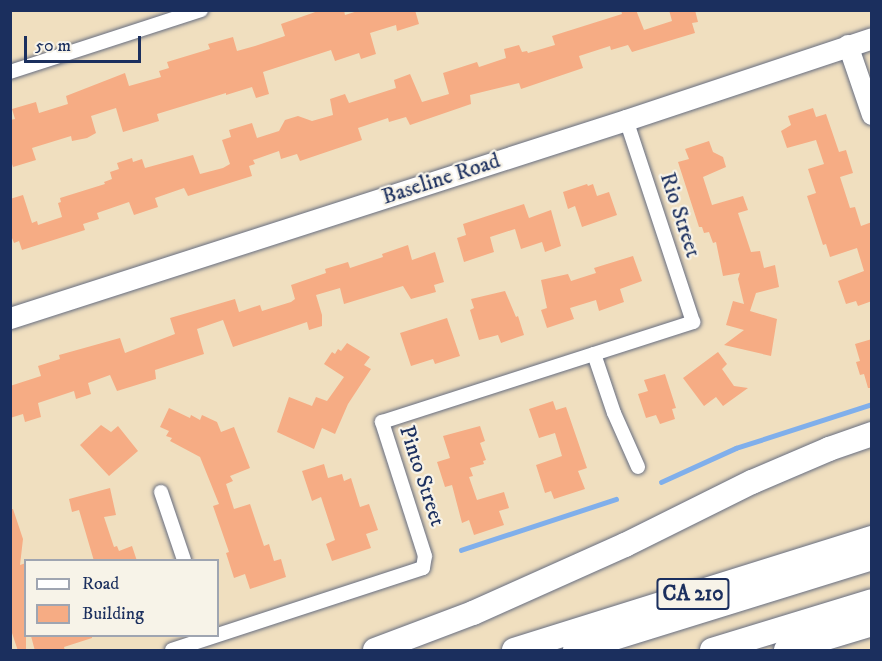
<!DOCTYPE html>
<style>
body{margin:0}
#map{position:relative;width:882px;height:661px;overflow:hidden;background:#f0dfbf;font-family:"IM FELL DW Pica",serif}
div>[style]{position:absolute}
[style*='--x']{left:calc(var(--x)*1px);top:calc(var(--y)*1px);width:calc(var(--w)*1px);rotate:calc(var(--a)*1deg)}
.stream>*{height:4.5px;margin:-2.25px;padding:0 2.25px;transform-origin:2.25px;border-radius:2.25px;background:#80afeb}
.building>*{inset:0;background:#f6ac84}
.roads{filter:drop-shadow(0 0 2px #666d80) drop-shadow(0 0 2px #666d80)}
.street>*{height:14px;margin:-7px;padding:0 7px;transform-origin:7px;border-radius:7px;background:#fff}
.secondary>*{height:20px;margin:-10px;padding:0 10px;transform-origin:10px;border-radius:10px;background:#fff}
.primary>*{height:21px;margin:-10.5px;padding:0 10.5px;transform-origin:10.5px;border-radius:10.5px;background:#fff}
.highway>*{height:24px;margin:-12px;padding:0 12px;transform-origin:12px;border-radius:12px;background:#fff}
span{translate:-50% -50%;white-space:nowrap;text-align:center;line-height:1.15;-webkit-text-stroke:4.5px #f7f3e8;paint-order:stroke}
.shield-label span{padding:2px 4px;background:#f7f3e8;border:2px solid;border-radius:4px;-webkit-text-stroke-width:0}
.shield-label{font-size:21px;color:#1b2f5e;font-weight:700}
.street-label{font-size:22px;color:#1b2f5e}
.frame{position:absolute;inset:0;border:12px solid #1b2f5e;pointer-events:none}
.legend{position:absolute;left:24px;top:559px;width:195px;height:78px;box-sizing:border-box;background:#f7f3e8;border:2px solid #9fa5b1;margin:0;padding:8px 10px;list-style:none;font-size:18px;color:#1b2f5e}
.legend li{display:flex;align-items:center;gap:12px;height:30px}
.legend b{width:30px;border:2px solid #9fa5b1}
.scale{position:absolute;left:24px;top:36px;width:117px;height:27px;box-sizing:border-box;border:3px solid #1b2f5e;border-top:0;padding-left:8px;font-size:18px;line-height:21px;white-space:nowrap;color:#1b2f5e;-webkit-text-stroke:4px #f7f3e8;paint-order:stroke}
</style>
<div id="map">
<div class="stream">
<i style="--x:661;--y:482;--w:82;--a:-24.4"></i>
<i style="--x:736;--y:448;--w:143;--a:-17.9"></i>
<i style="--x:461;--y:550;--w:163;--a:-18.2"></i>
</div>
<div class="building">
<i style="clip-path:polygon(321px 10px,344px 10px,345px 15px,361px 10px,415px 10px,419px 24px,397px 31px,396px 25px,370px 33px,376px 54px,361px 59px,359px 53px,335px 61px,331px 50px,263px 72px,269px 94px,256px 98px,252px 87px,226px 95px,226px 93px,157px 114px,159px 121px,123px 132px,116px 108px,91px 116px,96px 133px,87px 138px,72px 141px,71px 136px,32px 148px,36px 160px,13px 167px,10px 158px,10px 120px,15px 119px,12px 109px,36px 102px,39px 113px,68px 104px,66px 96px,125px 73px,129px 86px,161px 77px,159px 71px,169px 68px,167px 62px,210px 49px,208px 44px,233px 37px,237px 51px,255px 46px,285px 36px,281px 24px)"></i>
<i style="clip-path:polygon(621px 10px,636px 10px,644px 30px,672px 21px,669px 10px,695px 10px,698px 22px,692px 23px,695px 33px,632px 52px,628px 45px,611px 50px,610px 46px,579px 56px,583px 68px,521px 89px,519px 83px,470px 95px,471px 104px,410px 125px,406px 117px,389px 122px,388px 118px,358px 128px,362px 140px,300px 161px,297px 154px,281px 159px,279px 151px,253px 160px,255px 164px,249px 166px,252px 176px,188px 196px,184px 188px,155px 198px,158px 207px,134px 215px,129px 202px,97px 213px,99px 219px,83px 224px,85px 230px,22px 250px,19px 241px,14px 243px,10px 233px,10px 199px,23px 195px,32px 223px,37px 221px,38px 225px,62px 217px,58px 203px,61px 202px,60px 198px,105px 184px,104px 182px,112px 179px,110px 172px,119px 169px,117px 163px,132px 158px,133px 162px,142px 159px,145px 168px,193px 155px,200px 174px,223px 168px,230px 164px,222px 140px,231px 137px,229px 130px,252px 123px,257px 138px,279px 131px,285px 120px,298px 116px,312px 121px,333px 115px,330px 99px,345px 94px,349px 103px,396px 88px,394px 80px,410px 74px,422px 102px,449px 94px,443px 73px,477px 62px,479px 67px,506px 58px,504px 49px,519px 45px,522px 52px,527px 51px,528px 53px,555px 45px,552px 36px,622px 14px)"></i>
<i style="clip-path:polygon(813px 108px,816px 117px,826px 114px,839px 152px,846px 150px,853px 173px,840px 177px,850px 208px,855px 207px,861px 226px,872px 222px,872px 301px,858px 306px,856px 301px,846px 304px,838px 281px,864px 271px,857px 248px,830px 257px,826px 244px,823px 245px,807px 196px,816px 193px,808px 169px,824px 164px,816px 140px,787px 148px,781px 131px,791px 125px,788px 116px)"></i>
<i style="clip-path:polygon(709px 141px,713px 152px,723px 157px,726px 167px,703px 177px,712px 205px,743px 196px,748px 210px,738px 213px,751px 252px,760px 251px,764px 268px,775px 265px,779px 287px,756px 293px,750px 311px,777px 319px,771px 356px,724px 345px,744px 330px,726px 325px,733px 301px,744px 304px,738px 279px,740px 273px,723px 276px,716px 242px,713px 243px,709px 232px,704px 233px,702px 227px,699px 227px,678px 162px,689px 159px,685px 149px)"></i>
<i style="clip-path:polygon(587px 184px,588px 186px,593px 184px,597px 196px,609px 192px,617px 215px,582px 227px,575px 206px,568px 209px,563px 192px)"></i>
<i style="clip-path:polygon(524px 204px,529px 218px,551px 210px,561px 246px,545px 252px,542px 242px,521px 249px,515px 229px,490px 237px,494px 252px,464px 262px,457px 238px,466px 235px,463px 224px)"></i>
<i style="clip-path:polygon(408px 245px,412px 260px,435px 252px,444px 282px,434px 285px,436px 292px,411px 299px,403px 286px,344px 304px,340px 288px,316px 295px,322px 315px,322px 326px,309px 330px,307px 322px,233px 347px,223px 320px,197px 329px,204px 354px,155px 370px,156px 379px,117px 391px,110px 375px,88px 383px,91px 394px,76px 399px,74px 391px,38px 403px,41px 417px,25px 422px,23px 414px,10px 418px,10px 386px,41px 376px,38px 366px,60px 359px,59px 355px,120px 338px,125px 353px,175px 334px,170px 318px,235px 299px,239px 312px,260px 305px,262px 311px,291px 302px,295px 299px,291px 285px,326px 273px,325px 269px,348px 262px,350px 268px,383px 257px,382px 254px)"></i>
<i style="clip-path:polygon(633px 256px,642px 281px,620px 289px,624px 302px,599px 311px,596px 300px,570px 308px,574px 319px,547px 328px,541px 310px,547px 308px,541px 280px,568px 274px,571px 281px,596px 273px,594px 268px)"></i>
<i style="clip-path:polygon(505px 291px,516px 317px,518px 316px,524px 335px,501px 343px,498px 335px,479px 340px,470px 310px,474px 308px,471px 299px)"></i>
<i style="clip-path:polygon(447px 318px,460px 356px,435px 364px,433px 359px,411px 366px,400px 333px)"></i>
<i style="clip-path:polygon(872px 339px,872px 388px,868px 388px,864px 374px,860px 375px,856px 362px,860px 361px,855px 344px)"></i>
<i style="clip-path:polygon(347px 343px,370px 357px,364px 365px,371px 369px,348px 404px,335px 434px,322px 428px,314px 449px,277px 432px,289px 397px,312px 406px,316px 397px,327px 401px,344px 377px,324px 364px,332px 352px,335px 354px,338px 349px,341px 351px)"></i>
<i style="clip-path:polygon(718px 352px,727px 364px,722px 369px,734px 386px,748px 388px,723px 406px,716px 397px,704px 406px,683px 378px)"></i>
<i style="clip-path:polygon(665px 374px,676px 408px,672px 409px,675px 419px,660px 424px,656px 415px,646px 418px,638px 394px,648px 391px,644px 380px)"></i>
<i style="clip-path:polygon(553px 401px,556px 410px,566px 407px,587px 468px,578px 471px,585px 489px,554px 499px,551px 491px,545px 493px,536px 465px,562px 456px,555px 433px,539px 438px,529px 409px)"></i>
<i style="clip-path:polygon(169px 408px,190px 418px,191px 415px,200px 420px,202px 415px,217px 422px,221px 432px,234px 427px,250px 468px,230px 476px,233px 481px,226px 484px,234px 509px,250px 504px,264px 546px,269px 544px,274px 561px,281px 559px,286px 577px,250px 589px,245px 574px,234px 578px,226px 553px,229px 552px,213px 506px,219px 504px,200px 457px,170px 441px,172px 438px,166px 436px,169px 431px,160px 427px)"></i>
<i style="clip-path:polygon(101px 425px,111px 432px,118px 426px,138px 451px,109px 476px,80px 445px)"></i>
<i style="clip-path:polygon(480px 426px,485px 441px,480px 443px,486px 460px,483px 461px,484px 464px,470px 468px,473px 476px,469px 477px,477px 500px,504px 492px,509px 508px,499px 511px,504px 525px,474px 535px,469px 520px,462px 523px,452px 485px,445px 487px,437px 462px,450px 458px,443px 436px)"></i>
<i style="clip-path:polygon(324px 464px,328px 478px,342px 474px,344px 481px,351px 478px,360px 507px,369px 504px,378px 530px,366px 534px,371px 548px,332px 561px,326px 544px,335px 540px,321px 497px,312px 501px,302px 471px)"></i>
<i style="clip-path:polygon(110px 488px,116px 515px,104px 517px,114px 547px,117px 546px,119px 551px,132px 546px,137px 561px,94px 561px,79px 510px,72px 512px,69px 499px)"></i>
<i style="clip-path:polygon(10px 509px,13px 509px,23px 539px,20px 565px,26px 563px,26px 651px,18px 651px,10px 627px)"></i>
<i style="clip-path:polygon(31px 636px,92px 636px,92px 638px,64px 647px,65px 651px,35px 651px)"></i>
</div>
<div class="roads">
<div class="street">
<i style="--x:10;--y:72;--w:201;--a:-18"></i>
<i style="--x:594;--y:354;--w:62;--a:71.3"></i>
<i style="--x:614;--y:413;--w:59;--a:66"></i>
<i style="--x:161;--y:492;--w:72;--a:71.3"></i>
<i style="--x:172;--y:650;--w:264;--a:-18.1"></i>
<i style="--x:423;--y:568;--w:12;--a:-81"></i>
<i style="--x:425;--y:556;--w:141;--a:-107.8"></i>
<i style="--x:382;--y:422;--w:327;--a:-17.8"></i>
<i style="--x:693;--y:322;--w:213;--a:-108.3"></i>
</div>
<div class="secondary">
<i style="--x:848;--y:45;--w:74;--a:71.1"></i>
</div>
<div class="primary">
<i style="--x:10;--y:318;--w:647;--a:-17.82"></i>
<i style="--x:626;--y:120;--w:259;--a:-18.4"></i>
</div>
<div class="highway">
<i style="--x:375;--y:650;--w:105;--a:-20.7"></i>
<i style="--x:473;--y:613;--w:167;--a:-24.1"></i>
<i style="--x:625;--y:545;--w:142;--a:-26.4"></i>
<i style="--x:752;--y:482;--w:84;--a:-23.2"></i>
<i style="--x:829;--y:449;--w:46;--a:-19.2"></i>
<i style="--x:514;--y:650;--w:375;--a:-17.4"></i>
<i style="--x:575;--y:650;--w:311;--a:-17.2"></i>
<i style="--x:712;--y:650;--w:167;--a:-17"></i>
<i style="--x:786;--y:650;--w:90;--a:-16.8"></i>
</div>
</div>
<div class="shield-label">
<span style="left:693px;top:594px">CA 210</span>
</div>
<div class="street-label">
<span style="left:441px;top:179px;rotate:-18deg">Baseline Road</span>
<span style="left:680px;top:215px;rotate:72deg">Rio Street</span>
<span style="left:422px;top:476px;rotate:72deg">Pinto Street</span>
</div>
<div class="frame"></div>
<ul class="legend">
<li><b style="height:8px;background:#fff"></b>Road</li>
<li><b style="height:16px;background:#f6ac84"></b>Building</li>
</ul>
<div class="scale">50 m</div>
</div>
